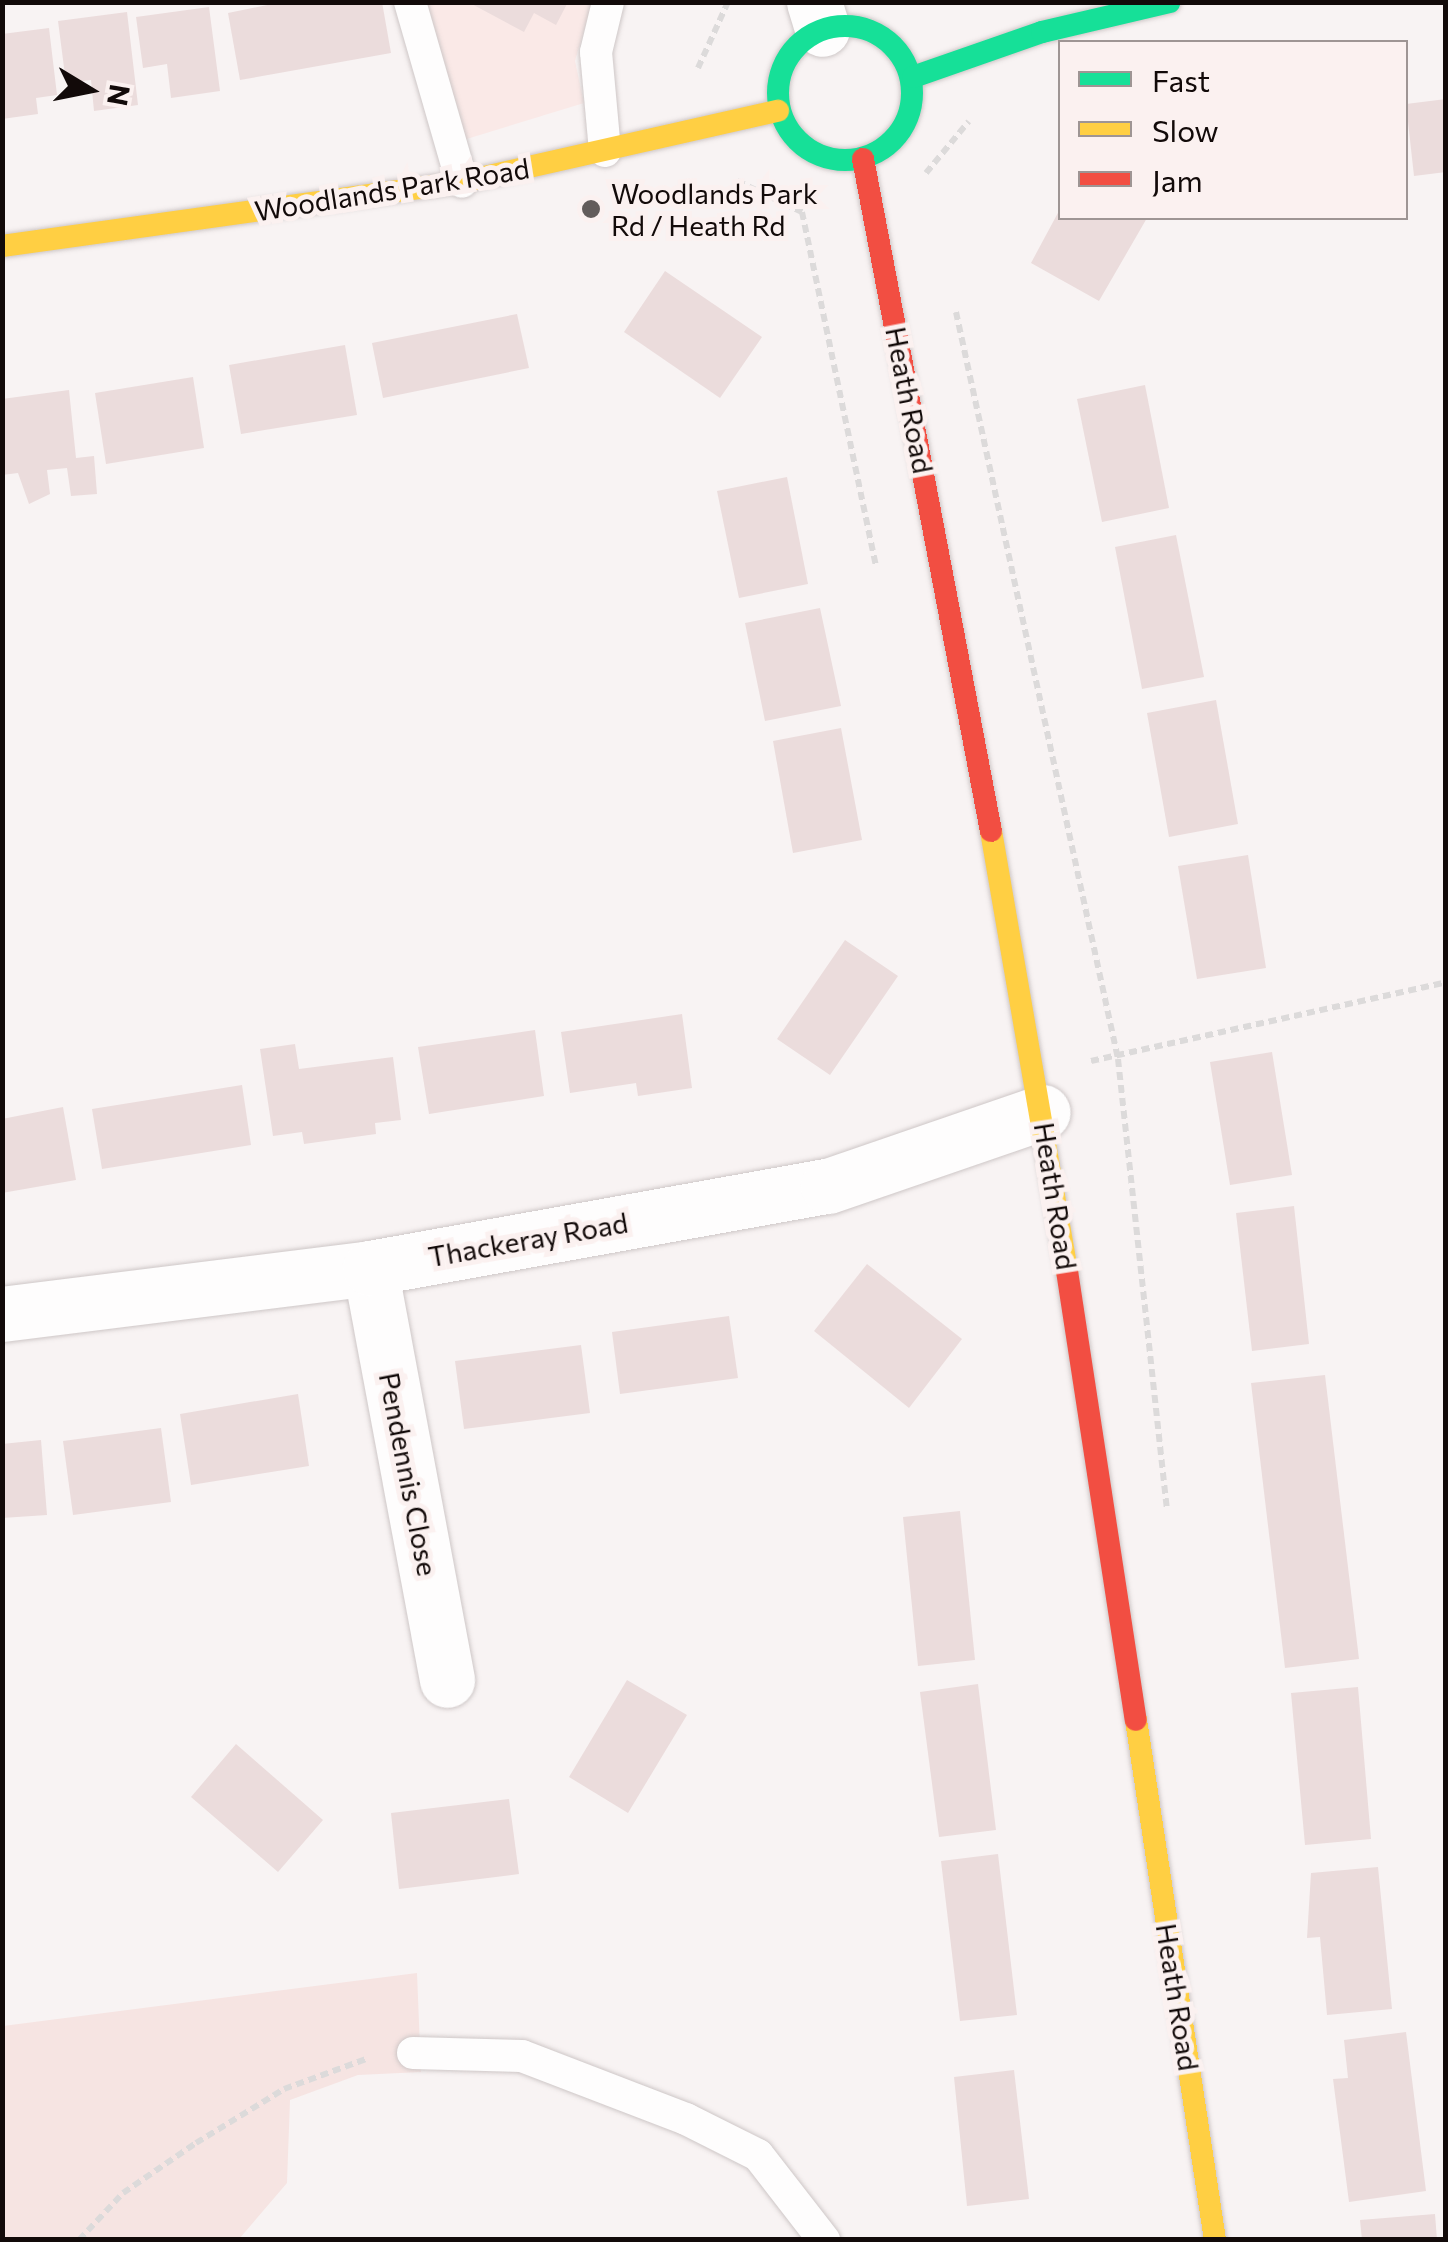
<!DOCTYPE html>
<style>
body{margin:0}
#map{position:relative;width:1448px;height:2242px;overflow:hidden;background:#f8f3f3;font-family:Commissioner,sans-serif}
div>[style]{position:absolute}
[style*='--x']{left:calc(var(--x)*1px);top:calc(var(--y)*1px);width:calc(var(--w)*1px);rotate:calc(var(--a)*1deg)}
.built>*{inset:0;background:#fae9e7}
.green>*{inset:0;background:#f6e4e2}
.building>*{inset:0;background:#ebdcdc}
.path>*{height:6px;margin-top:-3px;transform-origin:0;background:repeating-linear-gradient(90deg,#dcdada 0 8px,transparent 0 13px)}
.roads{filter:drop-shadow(0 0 2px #cec7c7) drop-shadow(0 0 2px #cec7c7)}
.lane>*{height:32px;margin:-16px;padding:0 16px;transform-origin:16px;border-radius:16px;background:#fefdfd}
.street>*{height:55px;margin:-27.5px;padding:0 27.5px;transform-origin:27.5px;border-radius:27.5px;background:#fefdfd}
.fast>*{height:22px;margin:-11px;padding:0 11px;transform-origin:11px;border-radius:11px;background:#16e098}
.fast>.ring{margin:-11px;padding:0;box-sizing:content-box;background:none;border:22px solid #16e098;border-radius:50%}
.slow>*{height:22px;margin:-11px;padding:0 11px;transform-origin:11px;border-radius:11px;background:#ffcf43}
.jam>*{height:22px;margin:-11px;padding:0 11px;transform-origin:11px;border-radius:11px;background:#f24e42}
.dots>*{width:28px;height:28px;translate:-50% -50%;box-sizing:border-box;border:5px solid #fbf1f0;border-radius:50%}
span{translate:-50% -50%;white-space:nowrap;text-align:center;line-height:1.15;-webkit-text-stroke:10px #fbf1f0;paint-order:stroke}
.street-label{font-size:28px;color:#120a09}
.poi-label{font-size:28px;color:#120a09}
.left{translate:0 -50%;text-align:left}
.frame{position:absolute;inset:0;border:5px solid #120a09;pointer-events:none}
.legend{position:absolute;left:1058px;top:40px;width:350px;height:180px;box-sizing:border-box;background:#fbf1f0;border:2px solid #9e9594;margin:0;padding:12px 18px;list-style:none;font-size:30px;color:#120a09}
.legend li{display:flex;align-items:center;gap:20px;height:50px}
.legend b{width:50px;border:2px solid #9e9594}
.north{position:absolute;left:40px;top:40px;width:100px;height:100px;-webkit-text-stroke:8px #fbf1f0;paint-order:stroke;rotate:100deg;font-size:28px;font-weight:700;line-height:40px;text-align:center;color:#120a09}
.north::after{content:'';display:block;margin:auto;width:35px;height:45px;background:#120a09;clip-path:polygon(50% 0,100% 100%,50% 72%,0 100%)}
</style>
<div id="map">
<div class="built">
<i style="clip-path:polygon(415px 3px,592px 3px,575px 61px,584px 103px,460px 141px)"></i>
</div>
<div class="green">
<i style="clip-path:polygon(417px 1973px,421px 2072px,358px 2075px,290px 2100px,287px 2183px,239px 2239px,3px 2240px,3px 2026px)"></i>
</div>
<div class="building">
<i style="clip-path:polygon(282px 2px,382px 2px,391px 53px,240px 80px,228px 13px)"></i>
<i style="clip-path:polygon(468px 2px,568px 2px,556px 25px,534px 13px,524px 32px)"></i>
<i style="clip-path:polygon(209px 7px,220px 91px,171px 98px,167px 64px,143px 68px,136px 17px)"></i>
<i style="clip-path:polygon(127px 12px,138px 105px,94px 111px,91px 80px,66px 83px,58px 21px)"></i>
<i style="clip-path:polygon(49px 28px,57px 95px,36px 98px,38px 114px,2px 119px,2px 34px)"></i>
<i style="clip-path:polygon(1446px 99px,1446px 172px,1414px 176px,1406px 104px)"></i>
<i style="clip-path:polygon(1060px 209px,1060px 218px,1147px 218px,1099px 301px,1031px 263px)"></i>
<i style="clip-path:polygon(665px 271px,762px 337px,720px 398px,624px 332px)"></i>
<i style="clip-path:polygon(517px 314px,529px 368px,383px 398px,372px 343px)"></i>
<i style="clip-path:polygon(345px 345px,357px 415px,241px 434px,229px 365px)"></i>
<i style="clip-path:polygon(193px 377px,204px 448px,106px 464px,95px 393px)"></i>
<i style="clip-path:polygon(1145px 385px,1169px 508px,1102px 522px,1077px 399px)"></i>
<i style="clip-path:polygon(69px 390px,76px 458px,94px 456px,97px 494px,71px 496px,67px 468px,47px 470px,50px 494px,29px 504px,18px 473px,2px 475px,2px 399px)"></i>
<i style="clip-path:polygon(787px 477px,808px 584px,739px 598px,717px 491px)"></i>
<i style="clip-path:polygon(1176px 535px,1204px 677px,1142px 689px,1115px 547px)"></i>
<i style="clip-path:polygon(820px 608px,841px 706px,765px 721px,745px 623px)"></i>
<i style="clip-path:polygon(1216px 700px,1238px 824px,1169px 837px,1147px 713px)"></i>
<i style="clip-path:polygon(841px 728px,862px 840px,793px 853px,773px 741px)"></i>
<i style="clip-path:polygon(1248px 855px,1266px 968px,1197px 979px,1178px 866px)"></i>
<i style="clip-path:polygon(845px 940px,898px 976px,830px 1075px,777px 1039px)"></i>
<i style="clip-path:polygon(682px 1014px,692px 1088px,638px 1096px,636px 1083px,570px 1093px,561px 1032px)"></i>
<i style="clip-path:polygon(535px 1030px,544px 1096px,429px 1114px,418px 1047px)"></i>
<i style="clip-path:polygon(295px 1044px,299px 1069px,393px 1057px,401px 1120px,375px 1123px,376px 1134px,304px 1144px,302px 1132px,273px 1136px,260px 1049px)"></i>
<i style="clip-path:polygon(1272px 1052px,1292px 1175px,1230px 1185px,1210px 1062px)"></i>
<i style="clip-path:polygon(242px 1085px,251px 1145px,102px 1169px,92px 1109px)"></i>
<i style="clip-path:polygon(63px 1107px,76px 1180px,2px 1193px,2px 1119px)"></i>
<i style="clip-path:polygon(1294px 1206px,1309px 1344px,1252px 1351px,1236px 1213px)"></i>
<i style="clip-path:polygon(867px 1264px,962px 1339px,909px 1408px,814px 1331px)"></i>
<i style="clip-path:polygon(729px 1316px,738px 1378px,620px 1394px,612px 1332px)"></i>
<i style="clip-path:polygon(581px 1345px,590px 1413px,464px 1429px,455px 1361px)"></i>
<i style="clip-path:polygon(1325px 1375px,1359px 1659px,1285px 1668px,1251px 1383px)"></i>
<i style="clip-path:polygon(298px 1394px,309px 1466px,191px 1485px,180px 1414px)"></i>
<i style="clip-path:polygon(161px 1428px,171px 1502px,73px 1515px,63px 1441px)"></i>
<i style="clip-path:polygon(41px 1440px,47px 1515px,2px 1518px,2px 1444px)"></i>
<i style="clip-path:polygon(960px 1511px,975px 1660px,918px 1666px,903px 1517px)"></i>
<i style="clip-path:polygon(627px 1680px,687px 1715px,628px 1813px,569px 1777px)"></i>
<i style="clip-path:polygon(978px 1684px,996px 1830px,939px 1837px,920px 1692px)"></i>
<i style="clip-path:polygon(1358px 1687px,1371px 1839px,1305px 1845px,1291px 1693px)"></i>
<i style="clip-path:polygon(236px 1744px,323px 1820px,278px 1872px,191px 1797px)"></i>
<i style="clip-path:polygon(509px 1799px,519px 1874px,399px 1889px,391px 1813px)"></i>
<i style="clip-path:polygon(998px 1854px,1017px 2015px,960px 2021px,941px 1861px)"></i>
<i style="clip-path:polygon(1378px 1867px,1392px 2009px,1327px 2015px,1320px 1937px,1307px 1938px,1311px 1873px)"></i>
<i style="clip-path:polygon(1406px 2032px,1426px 2191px,1349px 2202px,1333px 2079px,1348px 2078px,1344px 2040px)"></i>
<i style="clip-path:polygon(1014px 2070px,1029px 2199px,967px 2206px,954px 2077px)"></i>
<i style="clip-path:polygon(1435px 2214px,1437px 2240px,1362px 2240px,1360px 2220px)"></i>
</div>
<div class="path">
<i style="--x:698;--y:68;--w:72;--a:-65.6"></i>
<i style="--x:926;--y:173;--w:67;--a:-50.4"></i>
<i style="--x:737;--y:181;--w:72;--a:25.5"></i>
<i style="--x:802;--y:212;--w:361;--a:78.2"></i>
<i style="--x:956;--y:312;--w:764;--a:77.76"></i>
<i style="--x:1118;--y:1059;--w:454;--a:83.8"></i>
<i style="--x:1091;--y:1061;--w:364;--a:-12.5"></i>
<i style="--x:79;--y:2240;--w:64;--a:-46.9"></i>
<i style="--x:123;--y:2193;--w:88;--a:-34.4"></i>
<i style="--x:196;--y:2143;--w:103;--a:-31.5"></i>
<i style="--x:284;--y:2089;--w:87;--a:-20.1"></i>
</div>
<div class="roads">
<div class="lane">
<i style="--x:410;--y:2;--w:187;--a:73.9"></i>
<i style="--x:605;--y:151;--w:99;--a:-95.2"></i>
<i style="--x:596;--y:52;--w:51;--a:-76.5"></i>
<i style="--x:413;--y:2053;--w:109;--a:1.6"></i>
<i style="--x:522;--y:2056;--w:176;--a:21"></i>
<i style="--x:686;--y:2119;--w:80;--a:26.6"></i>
<i style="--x:758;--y:2155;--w:108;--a:52.2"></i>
</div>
<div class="street">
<i style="--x:814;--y:2;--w:28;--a:73"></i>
<i style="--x:370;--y:1268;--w:419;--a:79.4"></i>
<i style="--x:2;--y:1314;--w:371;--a:-7.1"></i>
<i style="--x:370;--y:1268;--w:465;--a:-10.2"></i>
<i style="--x:828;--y:1186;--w:227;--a:-19"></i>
</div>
<div class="fast">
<i class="ring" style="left:778px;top:26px;width:112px;height:112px"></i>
<i style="--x:913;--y:77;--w:137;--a:-19.2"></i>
<i style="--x:1042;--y:32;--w:131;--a:-13.2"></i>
</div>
<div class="slow">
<i style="--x:2;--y:246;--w:464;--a:-7.9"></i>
<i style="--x:462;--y:182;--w:324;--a:-12.7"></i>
<i style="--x:991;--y:831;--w:447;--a:80.2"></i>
<i style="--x:1136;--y:1720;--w:526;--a:81.36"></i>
</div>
<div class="jam">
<i style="--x:863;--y:159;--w:684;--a:79.22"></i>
<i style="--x:1067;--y:1271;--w:454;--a:81.3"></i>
</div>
</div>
<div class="dots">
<i style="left:591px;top:209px;background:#625c5b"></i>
</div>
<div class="street-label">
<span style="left:392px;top:189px;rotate:-9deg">Woodlands Park Road</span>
<span style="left:910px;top:400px;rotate:79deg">Heath Road</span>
<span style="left:1056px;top:1196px;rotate:81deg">Heath Road</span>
<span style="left:528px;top:1239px;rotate:-10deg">Thackeray Road</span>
<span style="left:409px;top:1474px;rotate:79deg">Pendennis Close</span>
<span style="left:1178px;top:1997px;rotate:81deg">Heath Road</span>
</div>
<div class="poi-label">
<span class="left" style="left:611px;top:209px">Woodlands Park<br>Rd / Heath Rd</span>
</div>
<div class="frame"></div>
<ul class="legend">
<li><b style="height:12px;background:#16e098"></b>Fast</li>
<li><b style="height:12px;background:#ffcf43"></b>Slow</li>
<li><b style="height:12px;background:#f24e42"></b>Jam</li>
</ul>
<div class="north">N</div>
</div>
